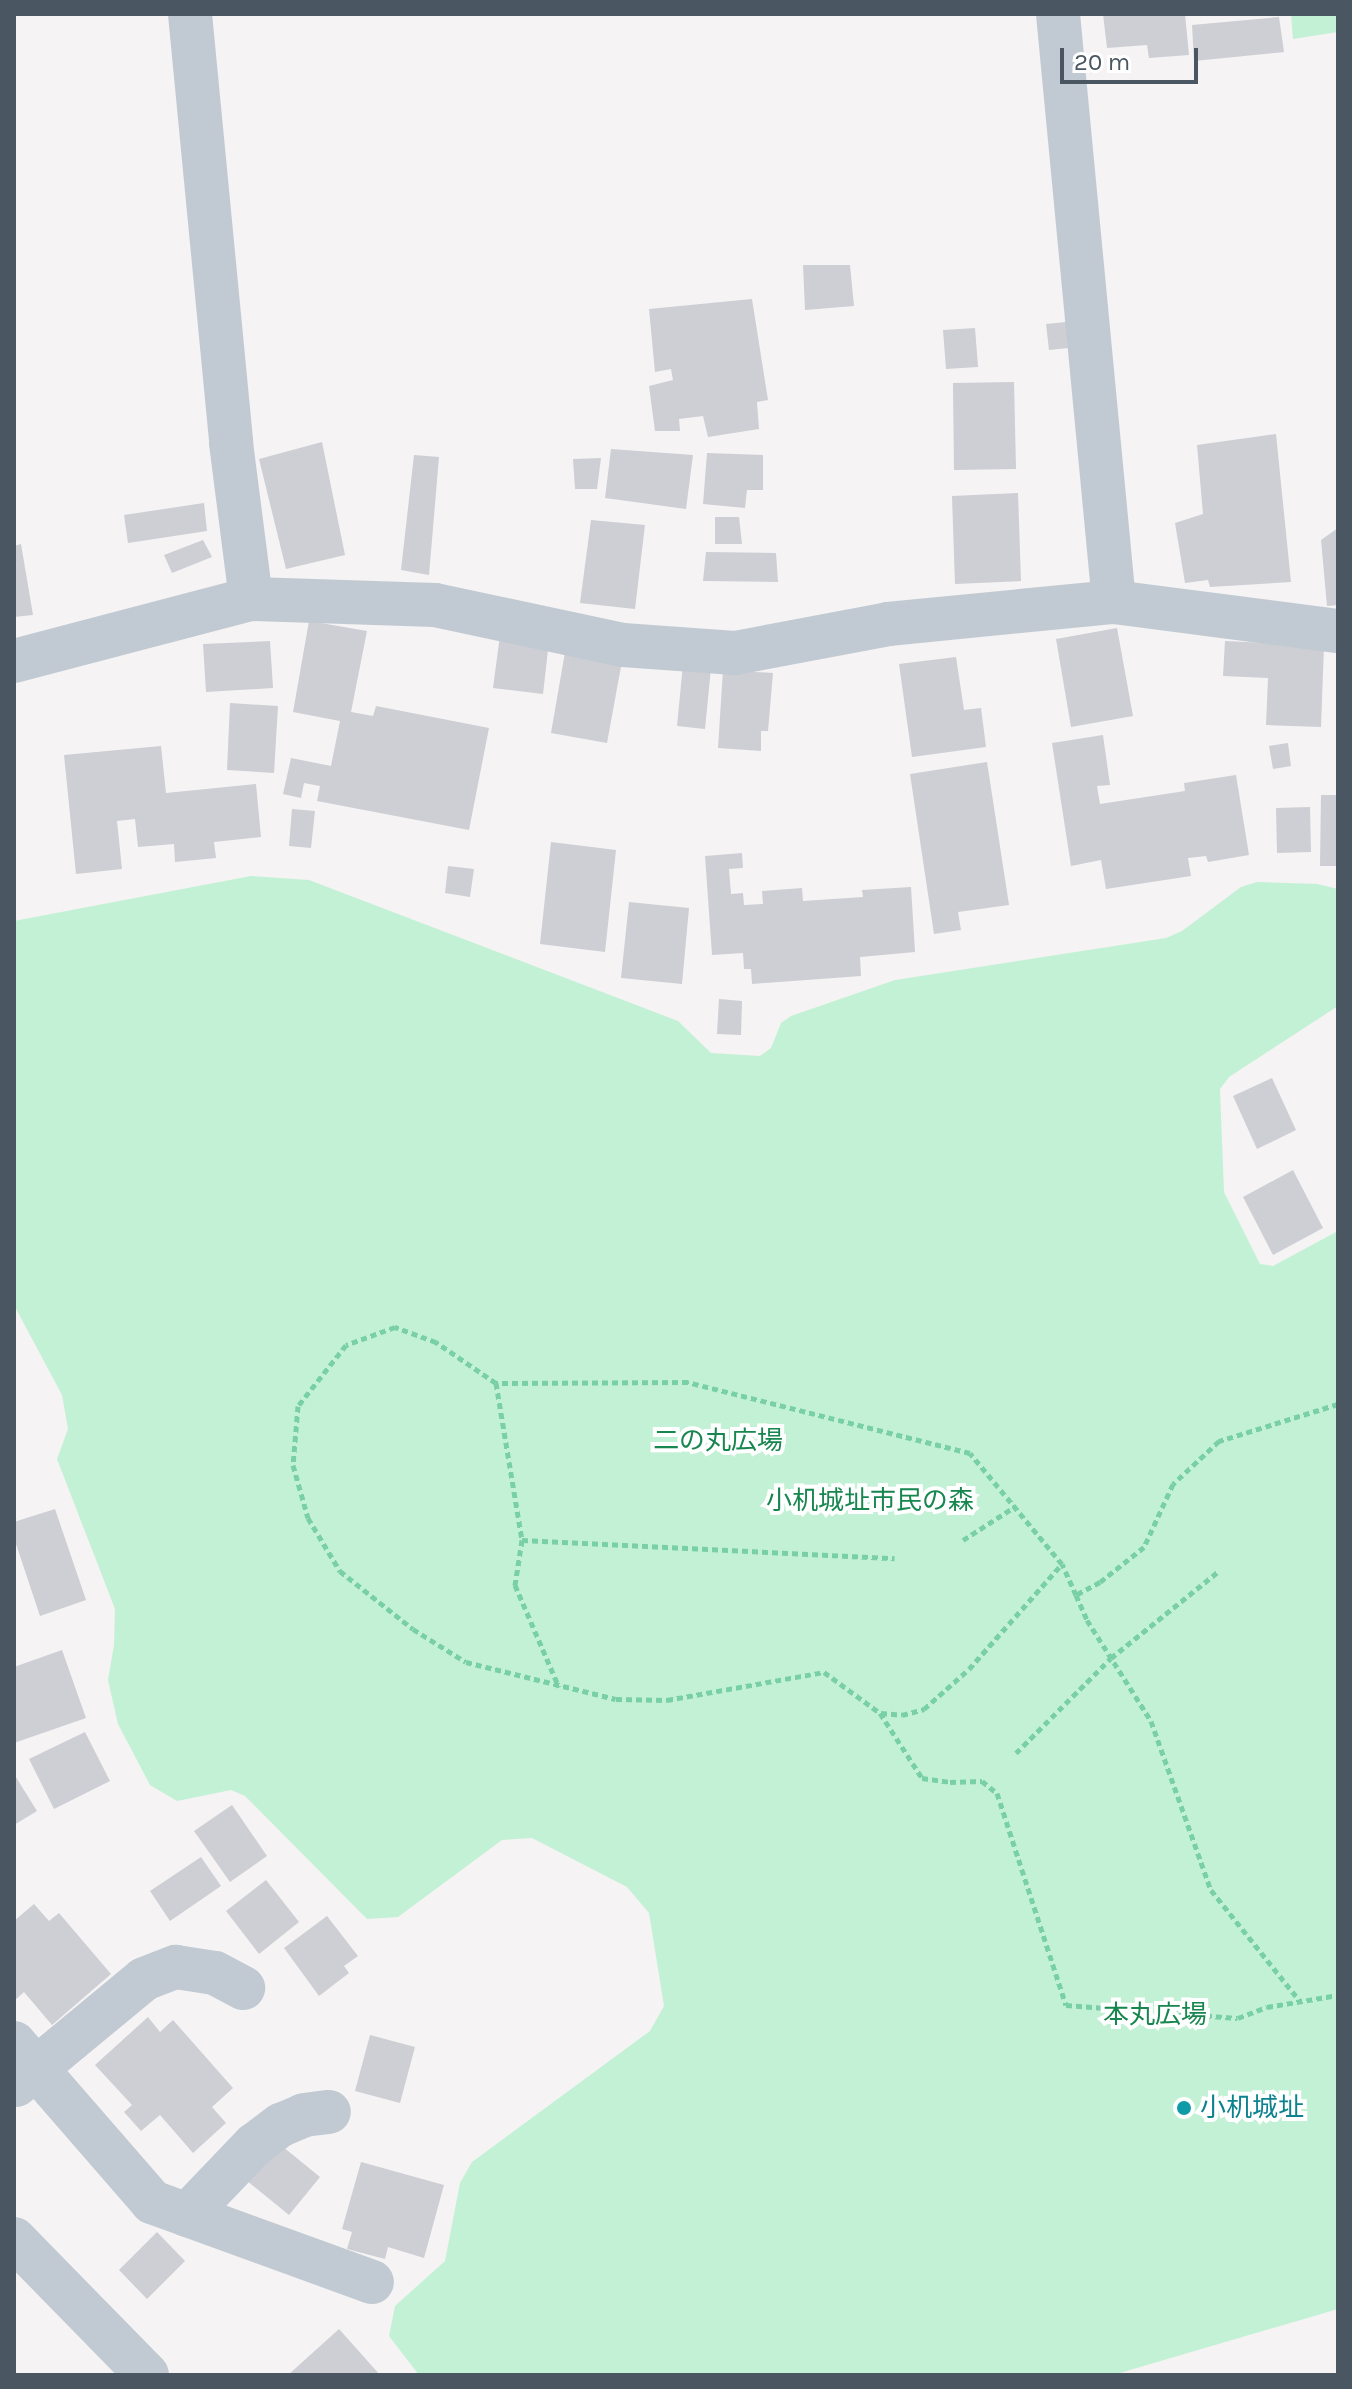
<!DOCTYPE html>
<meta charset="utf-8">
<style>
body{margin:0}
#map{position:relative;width:1352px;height:2389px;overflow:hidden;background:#f5f3f3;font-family:Karla,"Noto Sans JP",sans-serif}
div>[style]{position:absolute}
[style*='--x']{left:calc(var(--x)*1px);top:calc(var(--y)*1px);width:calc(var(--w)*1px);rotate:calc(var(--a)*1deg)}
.green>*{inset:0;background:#c3f1d5}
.building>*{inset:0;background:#cdcfd5}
.path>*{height:5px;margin-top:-2.5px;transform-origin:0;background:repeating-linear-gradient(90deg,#7ad0a6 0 6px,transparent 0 10px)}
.minor>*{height:44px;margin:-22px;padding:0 22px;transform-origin:22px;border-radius:22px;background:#c1cad2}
.dots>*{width:22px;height:22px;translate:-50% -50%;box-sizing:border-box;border:4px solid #fff;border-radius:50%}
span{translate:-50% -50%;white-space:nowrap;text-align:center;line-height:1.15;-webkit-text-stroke:8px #fff;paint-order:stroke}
.park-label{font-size:26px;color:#17864f}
.culture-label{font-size:26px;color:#0d838f}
.left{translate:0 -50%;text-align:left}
.frame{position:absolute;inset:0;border:16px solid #4a5661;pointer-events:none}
.scale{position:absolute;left:1060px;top:48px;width:138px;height:36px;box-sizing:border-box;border:4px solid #4a5661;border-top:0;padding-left:10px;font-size:24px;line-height:28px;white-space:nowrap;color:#4a5661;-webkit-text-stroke:6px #fff;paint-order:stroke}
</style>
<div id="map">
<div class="green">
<i style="clip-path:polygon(1291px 14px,1338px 14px,1338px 32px,1293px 39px)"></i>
<i style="clip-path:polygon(251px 876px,309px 880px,678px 1021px,711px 1053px,760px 1056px,771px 1048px,781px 1023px,791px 1016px,895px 980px,1166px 938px,1182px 931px,1241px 887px,1257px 882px,1317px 884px,1338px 889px,1338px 1006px,1229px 1077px,1220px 1089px,1224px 1192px,1260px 1264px,1273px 1266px,1338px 1231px,1338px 2309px,1113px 2375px,419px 2375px,389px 2336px,395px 2306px,445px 2261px,460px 2183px,472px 2162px,650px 2031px,664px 2006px,649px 1913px,627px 1887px,532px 1838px,502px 1840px,398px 1917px,367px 1919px,245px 1796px,231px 1790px,177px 1801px,150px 1785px,118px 1724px,108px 1680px,114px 1645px,115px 1609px,57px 1459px,68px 1429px,62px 1395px,14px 1305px,14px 921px)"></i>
</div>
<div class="building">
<i style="clip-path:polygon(1103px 14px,1185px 14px,1189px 55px,1149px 58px,1147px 45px,1107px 48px)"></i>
<i style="clip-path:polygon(1279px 17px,1284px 52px,1194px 61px,1192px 25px)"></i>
<i style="clip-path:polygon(803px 265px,850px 265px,854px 306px,805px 310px)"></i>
<i style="clip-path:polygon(752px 299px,768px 400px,757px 402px,759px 429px,708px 437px,703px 416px,679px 419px,680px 431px,655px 431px,649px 386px,673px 380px,671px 369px,655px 372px,649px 309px)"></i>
<i style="clip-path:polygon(1066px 322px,1068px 348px,1049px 350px,1046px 324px)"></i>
<i style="clip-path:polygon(975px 328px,978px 367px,946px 369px,943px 330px)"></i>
<i style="clip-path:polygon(1014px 382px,1016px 469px,954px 470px,953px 383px)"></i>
<i style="clip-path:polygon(1276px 434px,1291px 582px,1210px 587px,1208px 580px,1185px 583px,1175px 523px,1203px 514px,1197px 445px)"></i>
<i style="clip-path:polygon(322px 442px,345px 555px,286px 569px,259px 459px)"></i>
<i style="clip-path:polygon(611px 449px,693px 455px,686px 509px,605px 498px)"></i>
<i style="clip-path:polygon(707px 453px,763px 455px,763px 490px,747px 490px,745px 508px,703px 504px)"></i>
<i style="clip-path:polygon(414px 455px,439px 457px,429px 575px,401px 570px)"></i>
<i style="clip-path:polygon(601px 458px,597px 489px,575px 489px,573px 459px)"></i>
<i style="clip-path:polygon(1018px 493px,1021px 581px,955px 584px,952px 496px)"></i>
<i style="clip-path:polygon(204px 503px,207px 531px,128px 543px,124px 515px)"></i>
<i style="clip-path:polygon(715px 517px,739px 517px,742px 544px,715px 544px)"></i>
<i style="clip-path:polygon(591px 520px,645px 525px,635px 609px,580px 603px)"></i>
<i style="clip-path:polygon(1338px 528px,1338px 605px,1327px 606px,1321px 540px)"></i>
<i style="clip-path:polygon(203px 540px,212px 557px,172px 573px,164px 555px)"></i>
<i style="clip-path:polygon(21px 544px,33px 615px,14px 617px,14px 546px)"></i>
<i style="clip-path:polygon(706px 552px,776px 553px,778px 582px,703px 581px)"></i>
<i style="clip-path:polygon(309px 621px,367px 631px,351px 712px,373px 716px,376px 706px,489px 728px,469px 830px,317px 801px,320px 786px,304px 783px,301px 798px,283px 794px,291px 758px,331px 766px,340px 721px,293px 712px)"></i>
<i style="clip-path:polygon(1117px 628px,1133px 716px,1071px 727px,1056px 639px)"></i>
<i style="clip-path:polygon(500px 635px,549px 641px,543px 694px,493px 688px)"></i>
<i style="clip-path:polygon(270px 641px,273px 688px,206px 692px,203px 644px)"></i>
<i style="clip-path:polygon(1225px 641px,1324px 646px,1321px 727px,1266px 725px,1268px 678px,1223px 676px)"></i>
<i style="clip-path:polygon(565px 652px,622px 661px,607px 743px,551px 733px)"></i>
<i style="clip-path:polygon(956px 657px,964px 710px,981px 708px,986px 747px,912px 757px,899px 664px)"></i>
<i style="clip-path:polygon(683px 664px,711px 668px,705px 729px,677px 726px)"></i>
<i style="clip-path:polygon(723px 670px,773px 673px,768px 731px,761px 731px,761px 751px,718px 748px)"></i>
<i style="clip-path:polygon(230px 703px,278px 706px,274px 773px,227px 770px)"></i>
<i style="clip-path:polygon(1103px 735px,1110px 785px,1097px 786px,1100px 804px,1185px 791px,1184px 783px,1236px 775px,1249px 855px,1208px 862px,1206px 856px,1188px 858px,1191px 876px,1106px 889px,1101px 860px,1071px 866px,1052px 743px)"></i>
<i style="clip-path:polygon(1288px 743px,1291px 766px,1273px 769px,1269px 746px)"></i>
<i style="clip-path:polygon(161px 746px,166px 793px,256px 784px,261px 837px,214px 842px,216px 858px,175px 862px,174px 844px,138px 847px,135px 819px,117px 821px,122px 869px,76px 874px,64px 755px)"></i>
<i style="clip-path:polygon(987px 762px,1009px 905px,958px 912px,961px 930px,934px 934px,910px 774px)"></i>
<i style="clip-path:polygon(1321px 795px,1338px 795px,1338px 866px,1320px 866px)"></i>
<i style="clip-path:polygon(1310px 807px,1311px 852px,1277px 853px,1276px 808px)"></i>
<i style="clip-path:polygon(292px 809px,315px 811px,311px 848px,289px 846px)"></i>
<i style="clip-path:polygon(551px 842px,616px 850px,605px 952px,540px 944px)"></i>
<i style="clip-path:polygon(742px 853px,743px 868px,729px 869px,731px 894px,743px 893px,744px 905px,763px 904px,762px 891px,802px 888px,803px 901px,863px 897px,862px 890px,911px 887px,915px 952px,860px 957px,861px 976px,752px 984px,751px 969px,744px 969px,743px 953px,712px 955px,705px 856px)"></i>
<i style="clip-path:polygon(448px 866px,474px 869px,470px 897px,445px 893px)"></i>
<i style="clip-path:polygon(629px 902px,689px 908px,682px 984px,621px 978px)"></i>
<i style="clip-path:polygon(719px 999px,742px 1001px,741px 1035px,717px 1034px)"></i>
<i style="clip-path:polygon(1272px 1078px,1296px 1130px,1257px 1149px,1233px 1096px)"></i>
<i style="clip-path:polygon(1293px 1170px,1323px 1228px,1273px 1255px,1243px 1197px)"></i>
<i style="clip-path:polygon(55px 1509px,86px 1600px,40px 1616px,14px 1538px,14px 1522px)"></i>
<i style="clip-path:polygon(62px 1650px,86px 1718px,14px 1743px,14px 1667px)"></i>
<i style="clip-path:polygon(85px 1732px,110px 1781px,54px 1809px,29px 1759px)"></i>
<i style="clip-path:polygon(14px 1774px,37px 1811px,14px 1825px)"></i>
<i style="clip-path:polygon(232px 1805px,267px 1856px,230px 1882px,194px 1831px)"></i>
<i style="clip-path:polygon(201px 1857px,221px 1886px,170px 1921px,150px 1891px)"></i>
<i style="clip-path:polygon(266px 1880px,299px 1922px,259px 1954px,226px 1911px)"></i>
<i style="clip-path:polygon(34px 1904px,49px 1921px,59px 1913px,111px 1974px,52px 2025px,24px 1992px,14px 2001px,14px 1921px)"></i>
<i style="clip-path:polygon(327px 1916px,358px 1956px,344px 1966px,349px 1973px,319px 1996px,284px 1948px)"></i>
<i style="clip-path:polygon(148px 2017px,160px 2032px,173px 2020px,233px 2088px,212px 2107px,226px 2123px,193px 2153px,160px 2115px,141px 2131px,124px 2112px,132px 2105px,95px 2065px)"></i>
<i style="clip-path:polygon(370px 2035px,415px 2047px,400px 2103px,355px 2091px)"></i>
<i style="clip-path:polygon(277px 2142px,320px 2177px,289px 2215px,246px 2180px)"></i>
<i style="clip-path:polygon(361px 2162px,444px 2185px,424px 2258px,388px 2247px,385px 2259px,347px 2249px,352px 2232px,342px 2229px)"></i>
<i style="clip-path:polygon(157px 2232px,185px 2261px,147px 2299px,119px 2270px)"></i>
<i style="clip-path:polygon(339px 2329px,380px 2375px,288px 2375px)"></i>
</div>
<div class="path">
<i style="--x:496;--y:1383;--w:159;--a:80.6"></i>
<i style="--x:522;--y:1540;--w:46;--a:98.8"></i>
<i style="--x:515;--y:1585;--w:111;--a:66.7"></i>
<i style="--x:1338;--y:1404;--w:125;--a:162.7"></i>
<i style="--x:1219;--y:1441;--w:63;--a:136.9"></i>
<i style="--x:1173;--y:1484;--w:69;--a:114.7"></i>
<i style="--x:1144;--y:1547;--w:56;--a:141.5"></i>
<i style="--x:1100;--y:1582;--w:27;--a:152"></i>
<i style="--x:1076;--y:1595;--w:34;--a:-114"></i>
<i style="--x:1062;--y:1564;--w:144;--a:-129.7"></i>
<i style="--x:970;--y:1453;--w:291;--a:-165.9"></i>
<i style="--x:688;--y:1382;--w:192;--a:179.7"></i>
<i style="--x:496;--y:1383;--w:73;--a:-145.7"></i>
<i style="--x:436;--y:1342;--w:44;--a:-159.9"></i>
<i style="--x:395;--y:1327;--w:52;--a:159.8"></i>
<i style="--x:346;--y:1345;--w:78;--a:128.2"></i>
<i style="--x:298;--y:1406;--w:59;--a:94.8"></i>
<i style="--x:293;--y:1465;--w:55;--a:74.2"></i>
<i style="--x:308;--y:1518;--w:62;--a:58.9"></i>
<i style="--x:340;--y:1571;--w:93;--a:38.5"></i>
<i style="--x:413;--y:1629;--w:62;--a:31.9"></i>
<i style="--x:466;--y:1662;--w:154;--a:13.9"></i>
<i style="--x:616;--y:1699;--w:51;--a:1.1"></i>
<i style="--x:667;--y:1700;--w:159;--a:-10.1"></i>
<i style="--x:824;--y:1672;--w:69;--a:36.2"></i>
<i style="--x:880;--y:1713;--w:77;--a:57.1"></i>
<i style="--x:922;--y:1778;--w:28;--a:8"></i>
<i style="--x:950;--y:1782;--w:32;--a:-2"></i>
<i style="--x:982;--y:1781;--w:19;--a:39"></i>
<i style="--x:997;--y:1793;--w:223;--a:72"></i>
<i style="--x:1066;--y:2005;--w:172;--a:4.3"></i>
<i style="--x:1238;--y:2018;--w:31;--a:-21"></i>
<i style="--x:1267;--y:2007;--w:72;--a:-9.6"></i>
<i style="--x:522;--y:1540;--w:373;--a:2.8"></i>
<i style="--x:963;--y:1540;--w:63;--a:-32.7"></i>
<i style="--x:1076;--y:1595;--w:27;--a:66"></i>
<i style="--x:1087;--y:1620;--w:120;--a:57.6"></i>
<i style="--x:1151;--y:1721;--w:179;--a:70.5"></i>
<i style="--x:1211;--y:1890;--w:142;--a:51.3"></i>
<i style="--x:881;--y:1713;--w:21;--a:5"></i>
<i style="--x:902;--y:1715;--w:23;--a:-15"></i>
<i style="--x:924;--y:1709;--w:60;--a:-41.6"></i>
<i style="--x:969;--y:1669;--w:140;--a:-48.5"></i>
<i style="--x:1016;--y:1753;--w:134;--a:-45"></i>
<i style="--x:1111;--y:1658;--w:139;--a:-38.9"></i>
</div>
<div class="minor">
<i style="--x:190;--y:14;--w:431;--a:84.5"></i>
<i style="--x:231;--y:443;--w:157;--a:82.7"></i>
<i style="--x:1058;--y:14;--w:591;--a:84.56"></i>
<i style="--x:14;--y:661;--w:245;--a:-14.7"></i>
<i style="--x:251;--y:599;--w:184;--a:1.9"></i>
<i style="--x:435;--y:605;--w:192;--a:12"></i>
<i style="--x:623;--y:645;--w:112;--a:4.1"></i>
<i style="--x:735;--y:653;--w:156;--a:-10.7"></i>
<i style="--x:888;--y:624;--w:227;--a:-5.6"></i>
<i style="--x:1114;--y:602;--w:226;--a:7.4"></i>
<i style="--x:14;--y:2043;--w:211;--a:49"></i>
<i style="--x:152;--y:2202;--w:234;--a:20"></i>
<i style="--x:16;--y:2085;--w:166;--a:-39.6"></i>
<i style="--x:144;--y:1979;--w:34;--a:-21"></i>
<i style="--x:176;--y:1967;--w:39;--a:9"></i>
<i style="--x:215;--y:1973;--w:32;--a:28"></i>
<i style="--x:187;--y:2215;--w:97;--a:-46.3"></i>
<i style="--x:254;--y:2145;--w:34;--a:-37"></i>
<i style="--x:281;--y:2125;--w:25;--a:-23"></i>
<i style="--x:304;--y:2115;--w:25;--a:-7"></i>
<i style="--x:14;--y:2239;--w:190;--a:45.6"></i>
</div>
<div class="dots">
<i style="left:1184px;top:2108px;background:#0f9aa8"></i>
</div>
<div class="park-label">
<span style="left:718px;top:1441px">二の丸広場</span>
<span style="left:870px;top:1501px">小机城址市民の森</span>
<span style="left:1155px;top:2015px">本丸広場</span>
</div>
<div class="culture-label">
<span class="left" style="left:1200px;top:2108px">小机城址</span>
</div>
<div class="frame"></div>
<div class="scale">20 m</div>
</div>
